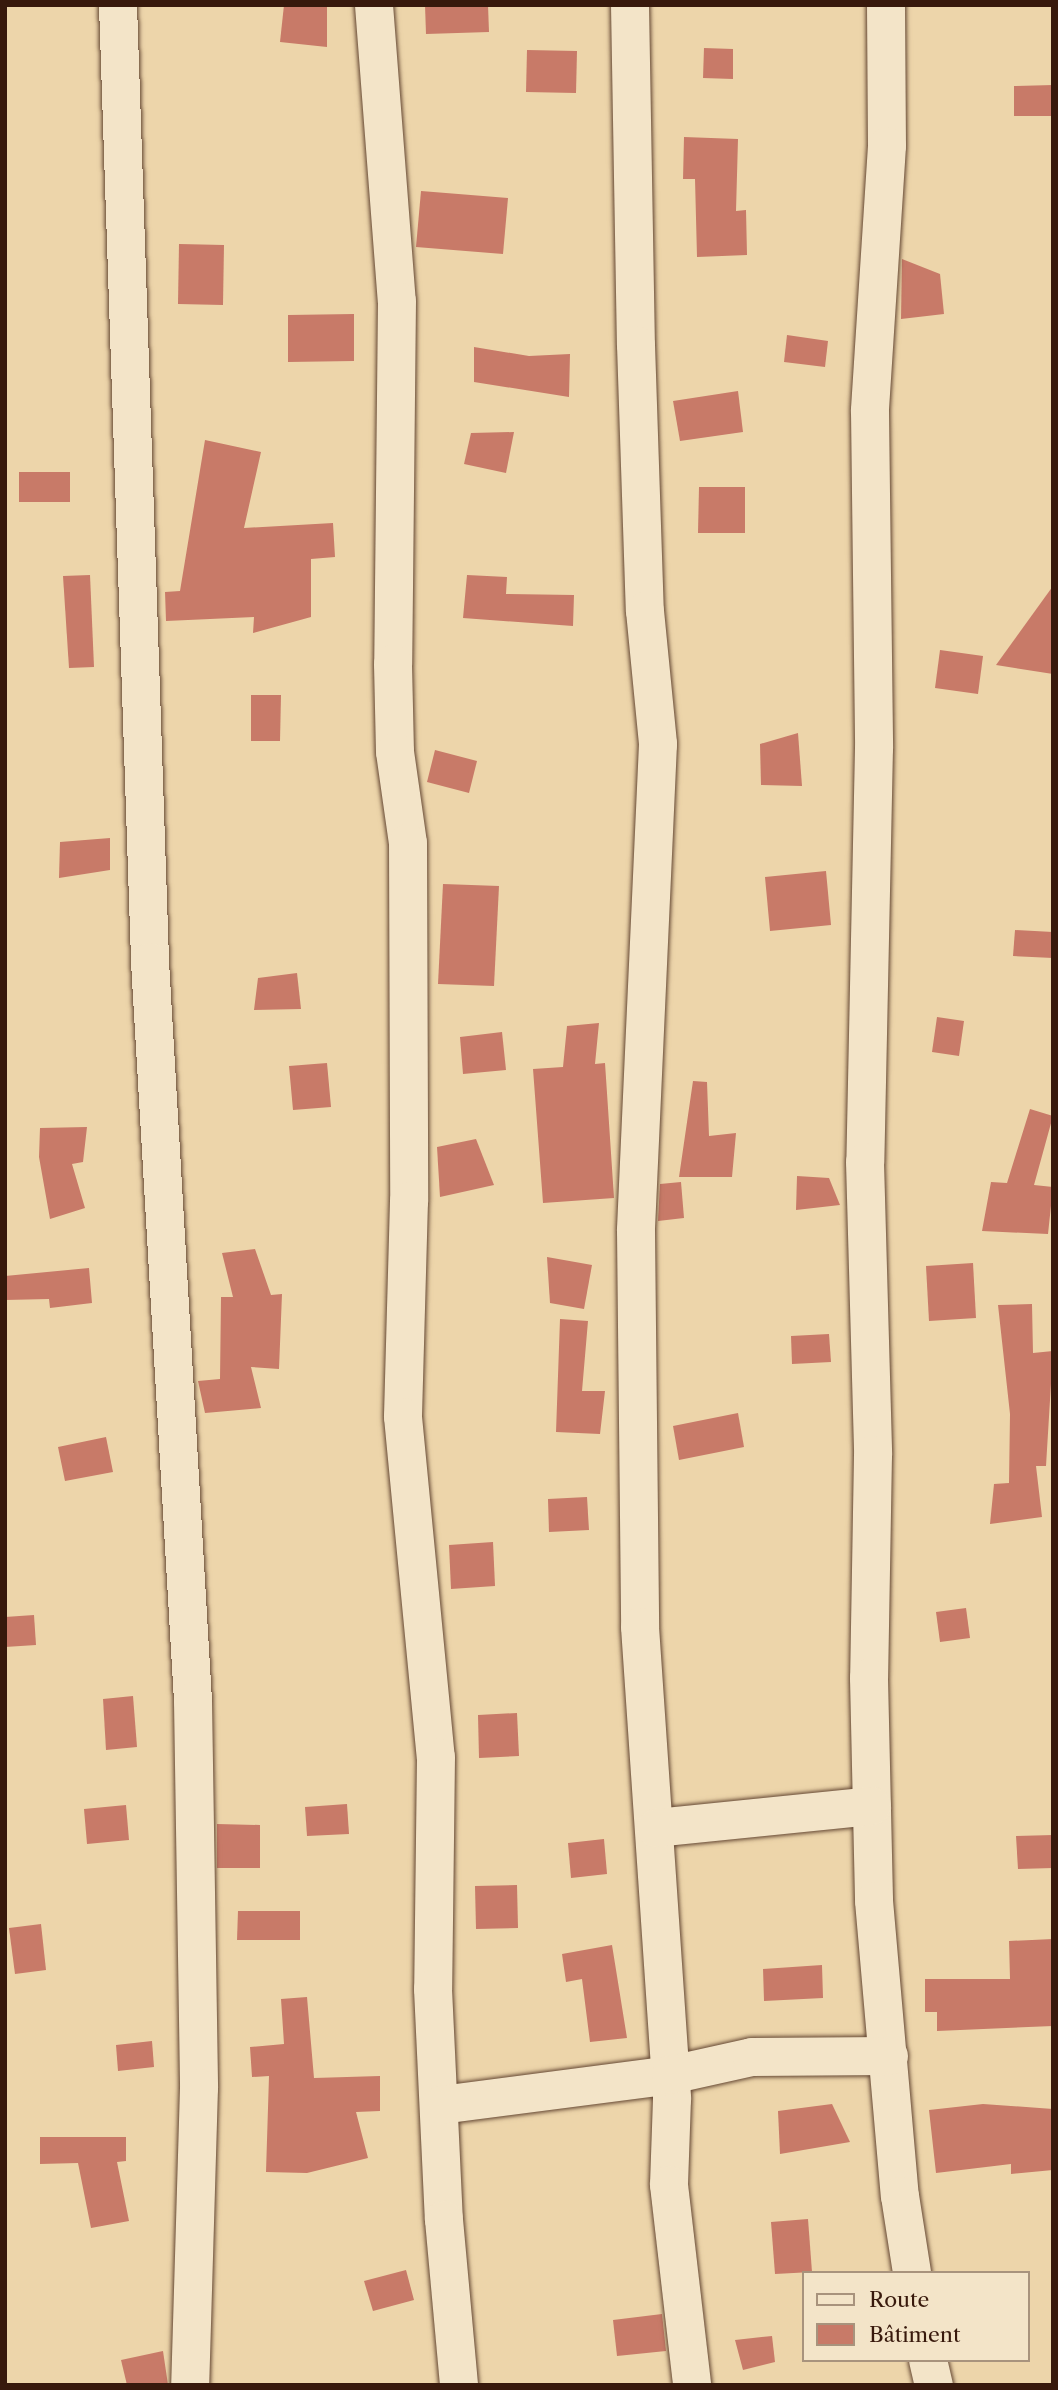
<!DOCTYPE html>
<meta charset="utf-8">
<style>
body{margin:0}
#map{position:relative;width:1058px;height:2390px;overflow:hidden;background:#edd5aa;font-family:"Libre Caslon Text",serif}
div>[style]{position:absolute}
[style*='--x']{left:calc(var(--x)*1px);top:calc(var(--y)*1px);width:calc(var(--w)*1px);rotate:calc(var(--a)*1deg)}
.building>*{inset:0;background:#c87a68}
.roads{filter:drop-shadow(0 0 2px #654834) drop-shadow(0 0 2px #654834)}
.minor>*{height:38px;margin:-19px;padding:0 19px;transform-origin:19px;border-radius:19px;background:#f3e4c8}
span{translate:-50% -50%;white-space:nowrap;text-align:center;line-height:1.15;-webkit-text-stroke:5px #f3e4c8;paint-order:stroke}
.frame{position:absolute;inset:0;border:7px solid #38190c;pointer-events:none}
.legend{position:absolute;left:802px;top:2271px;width:228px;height:91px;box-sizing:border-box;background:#f3e4c8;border:2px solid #a8937d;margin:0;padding:9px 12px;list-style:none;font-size:21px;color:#38190c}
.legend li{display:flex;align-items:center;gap:14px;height:35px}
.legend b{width:35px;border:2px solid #a8937d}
</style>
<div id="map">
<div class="building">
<i style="clip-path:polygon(284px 5px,327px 5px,327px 47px,280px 42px)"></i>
<i style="clip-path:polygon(425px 5px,488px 5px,489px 32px,426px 34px)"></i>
<i style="clip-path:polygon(704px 48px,733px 49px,733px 79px,703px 78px)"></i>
<i style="clip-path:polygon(527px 50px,577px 51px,576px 93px,526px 92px)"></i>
<i style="clip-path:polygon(1053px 85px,1053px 116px,1014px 116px,1014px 86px)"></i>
<i style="clip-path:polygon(684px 137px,738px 139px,736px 211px,746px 210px,747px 255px,697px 257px,695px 179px,683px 179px)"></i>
<i style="clip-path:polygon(421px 191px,508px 198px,503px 254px,416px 247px)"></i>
<i style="clip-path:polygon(179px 244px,224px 245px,223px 305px,178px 304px)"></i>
<i style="clip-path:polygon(902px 259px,940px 274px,944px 314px,901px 319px)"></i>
<i style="clip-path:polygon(354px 314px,354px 361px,288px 362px,288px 315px)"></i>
<i style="clip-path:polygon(787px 335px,828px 341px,825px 367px,784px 362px)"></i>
<i style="clip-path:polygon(474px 347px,529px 356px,570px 354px,569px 397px,474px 382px)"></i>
<i style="clip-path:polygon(738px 391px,743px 432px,680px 441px,673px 401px)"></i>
<i style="clip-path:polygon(514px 432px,506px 473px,464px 464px,471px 433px)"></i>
<i style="clip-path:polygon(205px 440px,261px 452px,244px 528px,333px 523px,335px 557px,311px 559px,311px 617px,253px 633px,254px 617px,166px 621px,165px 592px,180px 591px)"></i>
<i style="clip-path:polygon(19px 472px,70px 472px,70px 502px,19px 502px)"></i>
<i style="clip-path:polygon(699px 487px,745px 487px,745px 533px,698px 533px)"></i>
<i style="clip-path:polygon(90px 575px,94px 667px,69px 668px,63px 576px)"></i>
<i style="clip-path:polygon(467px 575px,507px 577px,506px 594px,574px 595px,573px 626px,463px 618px)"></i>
<i style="clip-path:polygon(1053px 586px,1053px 674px,996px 665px)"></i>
<i style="clip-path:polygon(940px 650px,983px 656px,978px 694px,935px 688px)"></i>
<i style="clip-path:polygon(251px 695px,281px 695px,280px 741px,251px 741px)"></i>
<i style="clip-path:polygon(798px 733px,802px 786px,761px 785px,760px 744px)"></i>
<i style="clip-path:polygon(435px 750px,477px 761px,469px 793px,427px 782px)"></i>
<i style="clip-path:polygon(110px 838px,110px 870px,59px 878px,60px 842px)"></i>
<i style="clip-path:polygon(826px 871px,831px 925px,770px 931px,765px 877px)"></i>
<i style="clip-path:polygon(443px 884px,499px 886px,494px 986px,438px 984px)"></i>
<i style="clip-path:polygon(1015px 930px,1053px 932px,1053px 958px,1013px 956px)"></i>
<i style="clip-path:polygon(297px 973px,301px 1009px,254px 1010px,258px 978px)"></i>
<i style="clip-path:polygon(937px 1017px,964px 1021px,959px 1056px,932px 1052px)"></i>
<i style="clip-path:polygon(599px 1023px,595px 1064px,605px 1063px,614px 1198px,543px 1203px,533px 1069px,563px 1067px,567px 1026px)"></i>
<i style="clip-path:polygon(502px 1032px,506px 1070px,463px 1074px,460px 1037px)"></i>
<i style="clip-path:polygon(327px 1063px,331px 1107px,293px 1110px,289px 1066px)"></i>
<i style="clip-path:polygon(693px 1081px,707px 1082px,709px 1136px,736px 1133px,732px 1177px,679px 1177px)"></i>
<i style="clip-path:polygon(1030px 1109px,1053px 1116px,1034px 1185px,1053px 1187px,1048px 1234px,982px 1231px,991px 1182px,1007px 1183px)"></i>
<i style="clip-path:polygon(87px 1127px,83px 1162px,72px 1164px,85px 1208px,50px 1219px,39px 1157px,40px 1128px)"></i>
<i style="clip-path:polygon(476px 1139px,494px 1185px,440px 1197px,437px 1147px)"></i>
<i style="clip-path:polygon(797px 1176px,829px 1178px,840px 1205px,796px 1210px)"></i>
<i style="clip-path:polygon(681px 1182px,684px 1218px,658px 1221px,660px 1184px)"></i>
<i style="clip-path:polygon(255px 1249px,271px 1295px,282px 1294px,279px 1369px,251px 1367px,261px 1408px,205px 1413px,198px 1381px,220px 1379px,221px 1297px,233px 1297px,222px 1253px)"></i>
<i style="clip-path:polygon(547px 1257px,592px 1265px,584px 1309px,550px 1303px)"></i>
<i style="clip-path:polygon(973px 1263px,976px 1318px,929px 1321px,926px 1266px)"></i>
<i style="clip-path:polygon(89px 1268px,92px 1303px,50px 1308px,49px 1299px,5px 1300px,5px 1276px)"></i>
<i style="clip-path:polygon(1032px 1304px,1033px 1353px,1053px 1351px,1046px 1466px,1036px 1466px,1042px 1517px,990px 1524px,994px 1484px,1009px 1483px,1010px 1414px,998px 1305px)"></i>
<i style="clip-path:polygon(560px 1319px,588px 1321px,582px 1391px,605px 1391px,600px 1434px,556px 1432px)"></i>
<i style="clip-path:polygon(829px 1334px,831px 1362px,792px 1364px,791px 1336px)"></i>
<i style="clip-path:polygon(738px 1413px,744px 1447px,679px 1460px,673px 1426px)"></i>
<i style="clip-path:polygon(106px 1437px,113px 1472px,65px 1481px,58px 1447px)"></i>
<i style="clip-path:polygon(587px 1497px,589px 1530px,549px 1532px,548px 1499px)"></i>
<i style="clip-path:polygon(493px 1542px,495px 1586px,451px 1589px,449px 1545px)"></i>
<i style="clip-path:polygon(966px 1608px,970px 1638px,940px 1642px,936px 1612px)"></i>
<i style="clip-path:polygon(34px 1615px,36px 1645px,5px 1647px,5px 1617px)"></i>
<i style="clip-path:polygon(133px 1696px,137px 1747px,106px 1750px,103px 1699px)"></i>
<i style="clip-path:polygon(517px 1713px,519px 1756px,479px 1758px,478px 1715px)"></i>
<i style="clip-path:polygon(347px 1804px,349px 1834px,307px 1836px,305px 1807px)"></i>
<i style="clip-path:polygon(126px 1805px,129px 1840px,87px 1844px,84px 1809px)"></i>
<i style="clip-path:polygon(217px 1824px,260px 1825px,260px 1868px,217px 1868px)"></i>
<i style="clip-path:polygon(1053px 1835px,1053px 1868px,1018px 1869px,1016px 1836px)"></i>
<i style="clip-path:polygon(604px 1839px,607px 1874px,571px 1878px,568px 1843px)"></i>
<i style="clip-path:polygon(517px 1885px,518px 1928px,476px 1929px,475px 1886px)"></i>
<i style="clip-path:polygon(238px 1911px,300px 1911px,300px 1940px,237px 1940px)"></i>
<i style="clip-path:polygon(41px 1924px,46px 1970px,15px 1974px,9px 1928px)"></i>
<i style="clip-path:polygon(1053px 1939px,1053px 2026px,937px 2031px,937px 2012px,925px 2012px,925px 1979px,1010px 1979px,1009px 1941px)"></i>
<i style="clip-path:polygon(612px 1945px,627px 2038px,590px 2042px,582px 1979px,566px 1982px,562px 1954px)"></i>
<i style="clip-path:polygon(822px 1965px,823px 1998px,764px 2001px,763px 1969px)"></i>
<i style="clip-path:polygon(307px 1997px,314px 2078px,380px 2076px,380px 2111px,356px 2112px,368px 2158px,307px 2173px,266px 2172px,269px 2076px,252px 2077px,250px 2047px,284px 2044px,281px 1999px)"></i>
<i style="clip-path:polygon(152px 2041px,154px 2067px,118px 2071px,116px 2045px)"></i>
<i style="clip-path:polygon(832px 2104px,850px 2142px,780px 2154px,778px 2111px)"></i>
<i style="clip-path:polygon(983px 2104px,1053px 2109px,1053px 2170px,1011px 2174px,1011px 2164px,936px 2173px,929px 2110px)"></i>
<i style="clip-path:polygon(40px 2137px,126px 2137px,126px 2161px,117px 2162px,129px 2221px,91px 2228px,78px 2163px,40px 2164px)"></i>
<i style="clip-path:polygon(808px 2219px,812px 2272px,775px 2274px,771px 2222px)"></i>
<i style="clip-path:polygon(406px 2270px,414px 2300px,373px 2311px,364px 2281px)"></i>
<i style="clip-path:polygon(662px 2314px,666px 2351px,617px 2356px,613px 2320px)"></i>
<i style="clip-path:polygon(772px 2336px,775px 2362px,743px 2370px,735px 2340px)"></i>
<i style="clip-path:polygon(163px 2351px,168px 2385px,127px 2385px,121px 2360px)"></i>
</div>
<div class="roads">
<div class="minor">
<i style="--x:118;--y:5;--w:958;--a:88.08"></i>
<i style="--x:150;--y:962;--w:740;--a:86.67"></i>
<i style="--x:193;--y:1701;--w:387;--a:89.1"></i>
<i style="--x:199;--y:2088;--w:297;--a:91.7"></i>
<i style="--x:374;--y:5;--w:297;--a:85.6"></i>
<i style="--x:397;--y:301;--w:363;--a:90.6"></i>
<i style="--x:393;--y:664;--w:88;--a:88.7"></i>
<i style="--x:395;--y:752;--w:92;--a:81.9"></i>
<i style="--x:408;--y:843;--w:358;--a:89.8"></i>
<i style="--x:409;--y:1201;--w:216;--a:91.6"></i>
<i style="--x:403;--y:1417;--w:342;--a:84.5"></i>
<i style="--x:436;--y:1757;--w:232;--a:90.7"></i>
<i style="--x:433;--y:1989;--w:231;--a:87.3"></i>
<i style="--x:444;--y:2220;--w:166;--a:84.8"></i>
<i style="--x:630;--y:5;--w:340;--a:89"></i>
<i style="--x:636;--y:345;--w:266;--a:88.1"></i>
<i style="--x:645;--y:611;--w:134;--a:84.4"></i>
<i style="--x:658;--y:744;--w:487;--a:92.6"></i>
<i style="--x:636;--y:1231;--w:396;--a:89.4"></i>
<i style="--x:640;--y:1627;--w:473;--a:86.1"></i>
<i style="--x:672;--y:2099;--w:86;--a:92"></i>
<i style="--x:669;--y:2185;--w:201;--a:83.4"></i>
<i style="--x:886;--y:5;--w:141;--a:89.6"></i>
<i style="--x:887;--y:146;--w:266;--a:93.7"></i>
<i style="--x:870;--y:411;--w:337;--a:89.3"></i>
<i style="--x:874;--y:748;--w:414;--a:91.2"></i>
<i style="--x:865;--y:1162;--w:293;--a:88.4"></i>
<i style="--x:873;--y:1455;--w:223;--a:91"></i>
<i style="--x:869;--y:1678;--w:223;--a:88.7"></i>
<i style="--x:874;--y:1901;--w:296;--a:85"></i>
<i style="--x:900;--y:2196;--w:78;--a:81.1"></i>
<i style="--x:656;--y:1828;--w:217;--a:-5.8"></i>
<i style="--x:441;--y:2105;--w:232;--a:-7.4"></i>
<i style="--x:671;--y:2075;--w:83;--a:-12.5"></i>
<i style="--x:752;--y:2057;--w:137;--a:-0.4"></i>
<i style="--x:928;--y:2360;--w:26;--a:77"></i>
</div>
</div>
<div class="frame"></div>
<ul class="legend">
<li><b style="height:9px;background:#f3e4c8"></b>Route</li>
<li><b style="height:19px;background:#c87a68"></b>Bâtiment</li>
</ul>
</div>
